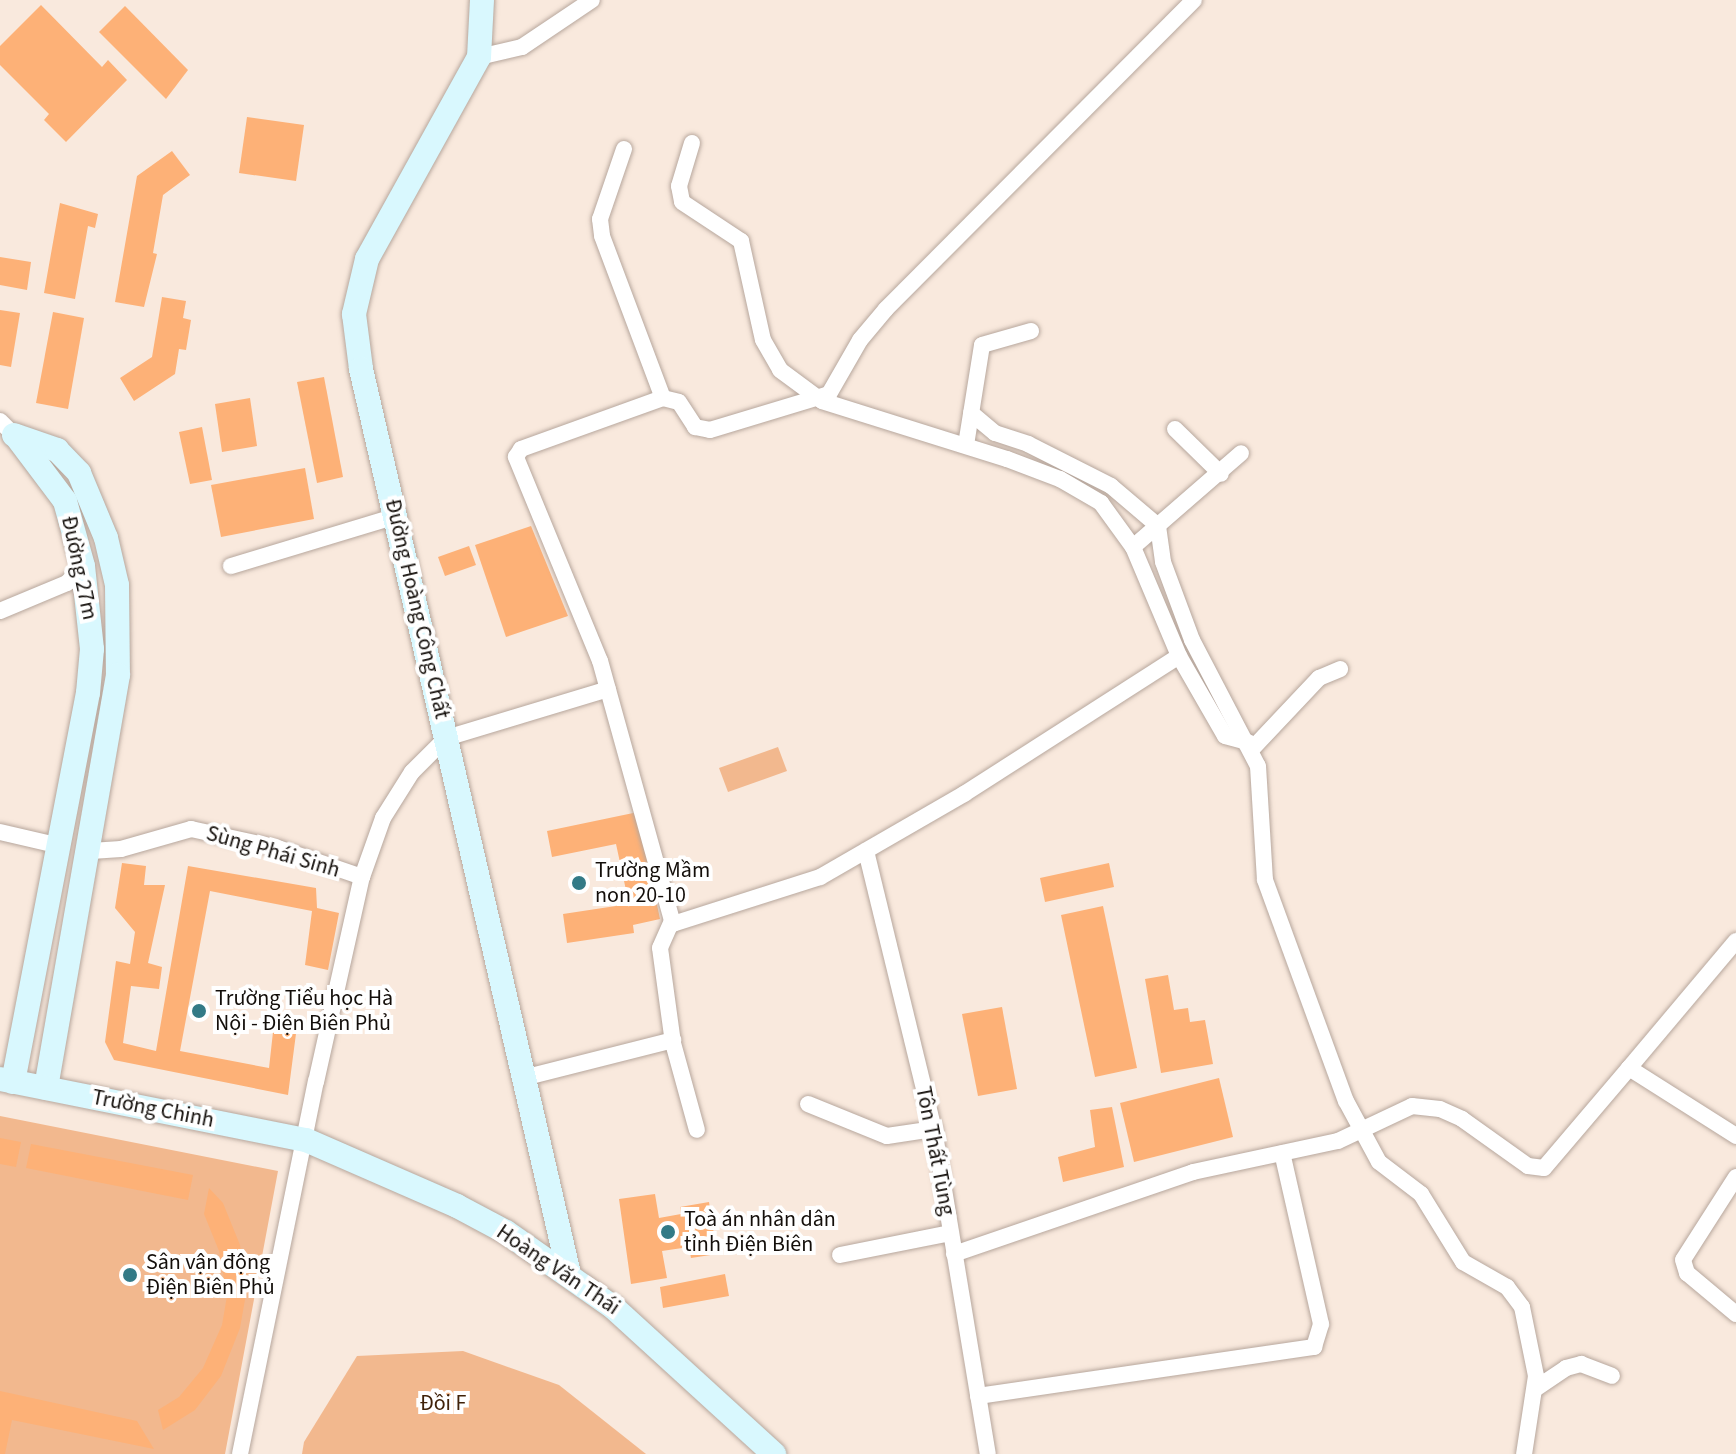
<!DOCTYPE html>
<meta charset="utf-8">
<style>
body{margin:0}
#map{position:relative;width:1736px;height:1454px;overflow:hidden;background:#f9e9dd;font-family:"Source Sans 3",sans-serif}
div>[style]{position:absolute}
[style*='--x']{left:calc(var(--x)*1px);top:calc(var(--y)*1px);width:calc(var(--w)*1px);rotate:calc(var(--a)*1deg)}
.green>*{inset:0;background:#f2b88e}
.building>*{inset:0;background:#fdb177}
.roads{filter:drop-shadow(0 0 2px #b7a79d) drop-shadow(0 0 2px #b7a79d)}
.street>*{height:16px;margin:-8px;padding:0 8px;transform-origin:8px;border-radius:8px;background:#fff}
.secondary>*{height:24px;margin:-12px;padding:0 12px;transform-origin:12px;border-radius:12px;background:#d9f8fe}
.dots>*{width:22px;height:22px;translate:-50% -50%;box-sizing:border-box;border:4px solid #fff;border-radius:50%}
span{translate:-50% -50%;white-space:nowrap;text-align:center;line-height:1.15;-webkit-text-stroke:8px #fff;paint-order:stroke}
.street-label{font-size:22px;color:#130e0a}
.poi-label{font-size:22px;color:#130e0a}
.left{translate:0 -50%;text-align:left}
.park-label{font-size:22px;color:#402209}
</style>
<div id="map">
<div class="green">
<i style="clip-path:polygon(778px 747px,787px 771px,728px 792px,719px 768px)"></i>
<i style="clip-path:polygon(0 1116px,278px 1171px,225px 1454px,0 1454px)"></i>
<i style="clip-path:polygon(463px 1351px,559px 1385px,646px 1454px,302px 1454px,304px 1442px,357px 1356px)"></i>
</div>
<div class="building">
<i style="clip-path:polygon(41px 5px,102px 67px,108px 60px,127px 80px,66px 142px,44px 120px,49px 114px,0 65px,0 46px)"></i>
<i style="clip-path:polygon(125px 6px,188px 70px,166px 99px,99px 32px)"></i>
<i style="clip-path:polygon(247px 117px,304px 125px,296px 181px,239px 173px)"></i>
<i style="clip-path:polygon(172px 151px,190px 175px,163px 195px,153px 253px,157px 254px,144px 307px,115px 302px,137px 176px)"></i>
<i style="clip-path:polygon(60px 203px,98px 214px,95px 228px,88px 226px,75px 299px,44px 293px)"></i>
<i style="clip-path:polygon(0 257px,31px 262px,27px 290px,0 285px)"></i>
<i style="clip-path:polygon(162px 297px,186px 301px,183px 318px,191px 320px,186px 350px,179px 349px,175px 374px,134px 401px,120px 378px,152px 357px)"></i>
<i style="clip-path:polygon(0 310px,20px 313px,11px 367px,0 365px)"></i>
<i style="clip-path:polygon(53px 312px,84px 318px,68px 409px,36px 403px)"></i>
<i style="clip-path:polygon(324px 377px,343px 477px,317px 483px,297px 382px)"></i>
<i style="clip-path:polygon(250px 398px,257px 446px,222px 452px,215px 404px)"></i>
<i style="clip-path:polygon(202px 427px,212px 480px,190px 484px,179px 432px)"></i>
<i style="clip-path:polygon(305px 468px,314px 519px,221px 537px,211px 485px)"></i>
<i style="clip-path:polygon(531px 526px,568px 616px,506px 637px,475px 545px)"></i>
<i style="clip-path:polygon(469px 546px,476px 565px,445px 576px,438px 557px)"></i>
<i style="clip-path:polygon(638px 812px,660px 919px,633px 925px,634px 933px,567px 943px,563px 914px,629px 904px,616px 844px,552px 857px,547px 831px)"></i>
<i style="clip-path:polygon(122px 863px,146px 866px,144px 885px,165px 885px,148px 963px,162px 967px,159px 989px,131px 986px,123px 1043px,156px 1051px,188px 866px,316px 888px,317px 908px,339px 913px,328px 970px,305px 965px,312px 911px,210px 891px,180px 1051px,269px 1068px,274px 1023px,297px 1026px,288px 1095px,114px 1060px,105px 1042px,116px 961px,130px 964px,135px 932px,115px 908px)"></i>
<i style="clip-path:polygon(1109px 863px,1114px 887px,1045px 902px,1040px 878px)"></i>
<i style="clip-path:polygon(1103px 906px,1137px 1068px,1095px 1077px,1061px 915px)"></i>
<i style="clip-path:polygon(1168px 975px,1174px 1010px,1188px 1008px,1190px 1022px,1205px 1020px,1213px 1064px,1161px 1073px,1145px 979px)"></i>
<i style="clip-path:polygon(1002px 1007px,1017px 1089px,978px 1096px,962px 1014px)"></i>
<i style="clip-path:polygon(1219px 1078px,1233px 1137px,1134px 1162px,1120px 1103px)"></i>
<i style="clip-path:polygon(1112px 1107px,1124px 1167px,1063px 1182px,1058px 1157px,1095px 1147px,1090px 1110px)"></i>
<i style="clip-path:polygon(0 1138px,21px 1142px,16px 1167px,0 1164px)"></i>
<i style="clip-path:polygon(31px 1144px,193px 1175px,188px 1200px,26px 1168px)"></i>
<i style="clip-path:polygon(209px 1188px,223px 1203px,240px 1245px,246px 1294px,240px 1328px,221px 1376px,195px 1410px,163px 1430px,158px 1410px,179px 1397px,203px 1368px,222px 1325px,227px 1296px,219px 1251px,204px 1214px)"></i>
<i style="clip-path:polygon(655px 1194px,659px 1218px,681px 1214px,680px 1207px,709px 1202px,717px 1254px,691px 1258px,689px 1247px,662px 1251px,667px 1278px,631px 1284px,619px 1199px)"></i>
<i style="clip-path:polygon(725px 1274px,729px 1296px,663px 1308px,660px 1287px)"></i>
<i style="clip-path:polygon(0 1391px,137px 1421px,154px 1449px,12px 1420px,5px 1454px,0 1454px)"></i>
</div>
<div class="roads">
<div class="street">
<i style="--x:479;--y:57;--w:44;--a:-13.1"></i>
<i style="--x:522;--y:47;--w:84;--a:-33.9"></i>
<i style="--x:692;--y:143;--w:45;--a:106.8"></i>
<i style="--x:679;--y:186;--w:16;--a:79"></i>
<i style="--x:682;--y:202;--w:71;--a:33.5"></i>
<i style="--x:741;--y:241;--w:101;--a:77.5"></i>
<i style="--x:763;--y:340;--w:34;--a:60"></i>
<i style="--x:780;--y:370;--w:52;--a:36.4"></i>
<i style="--x:822;--y:401;--w:194;--a:17.4"></i>
<i style="--x:1007;--y:459;--w:57;--a:20.7"></i>
<i style="--x:1060;--y:479;--w:48;--a:30.3"></i>
<i style="--x:1101;--y:503;--w:54;--a:54"></i>
<i style="--x:1133;--y:547;--w:118;--a:67.1"></i>
<i style="--x:1179;--y:656;--w:92;--a:60.1"></i>
<i style="--x:1225;--y:736;--w:24;--a:15"></i>
<i style="--x:624;--y:149;--w:74;--a:108.9"></i>
<i style="--x:600;--y:219;--w:17;--a:83"></i>
<i style="--x:602;--y:236;--w:173;--a:69.4"></i>
<i style="--x:971;--y:413;--w:31;--a:40"></i>
<i style="--x:995;--y:433;--w:35;--a:18"></i>
<i style="--x:1028;--y:444;--w:93;--a:26.8"></i>
<i style="--x:1111;--y:486;--w:62;--a:40.4"></i>
<i style="--x:1158;--y:526;--w:36;--a:82"></i>
<i style="--x:1163;--y:562;--w:83;--a:69.6"></i>
<i style="--x:1192;--y:640;--w:142;--a:62.4"></i>
<i style="--x:1258;--y:766;--w:114;--a:86.5"></i>
<i style="--x:1265;--y:880;--w:235;--a:69.9"></i>
<i style="--x:1346;--y:1101;--w:69;--a:61.6"></i>
<i style="--x:1379;--y:1162;--w:53;--a:37.3"></i>
<i style="--x:1421;--y:1194;--w:80;--a:58.3"></i>
<i style="--x:1463;--y:1262;--w:51;--a:29.6"></i>
<i style="--x:1507;--y:1287;--w:25;--a:53"></i>
<i style="--x:1522;--y:1307;--w:70;--a:78.5"></i>
<i style="--x:1536;--y:1376;--w:79;--a:98.7"></i>
<i style="--x:0;--y:421;--w:20;--a:45"></i>
<i style="--x:1175;--y:429;--w:64;--a:44.4"></i>
<i style="--x:966;--y:445;--w:101;--a:-80.9"></i>
<i style="--x:982;--y:345;--w:51;--a:-15.9"></i>
<i style="--x:1133;--y:547;--w:143;--a:-41"></i>
<i style="--x:231;--y:566;--w:173;--a:-16.8"></i>
<i style="--x:0;--y:611;--w:73;--a:-22.7"></i>
<i style="--x:67;--y:583;--w:23;--a:-47"></i>
<i style="--x:1179;--y:656;--w:255;--a:147.3"></i>
<i style="--x:964;--y:794;--w:166;--a:150"></i>
<i style="--x:820;--y:877;--w:154;--a:162.3"></i>
<i style="--x:673;--y:924;--w:273;--a:-105.5"></i>
<i style="--x:600;--y:661;--w:221;--a:-112.4"></i>
<i style="--x:516;--y:457;--w:9;--a:-58"></i>
<i style="--x:521;--y:449;--w:151;--a:-19.8"></i>
<i style="--x:663;--y:398;--w:16;--a:14"></i>
<i style="--x:679;--y:402;--w:30;--a:57"></i>
<i style="--x:695;--y:427;--w:15;--a:11"></i>
<i style="--x:710;--y:430;--w:124;--a:-16.8"></i>
<i style="--x:829;--y:394;--w:62;--a:-60.1"></i>
<i style="--x:860;--y:340;--w:40;--a:-50"></i>
<i style="--x:886;--y:309;--w:436;--a:-45.1"></i>
<i style="--x:1252;--y:749;--w:98;--a:-46.7"></i>
<i style="--x:1319;--y:678;--w:23;--a:-23"></i>
<i style="--x:0;--y:832;--w:62;--a:13.1"></i>
<i style="--x:91;--y:851;--w:30;--a:-4"></i>
<i style="--x:121;--y:849;--w:73;--a:-15.9"></i>
<i style="--x:191;--y:829;--w:89;--a:12.3"></i>
<i style="--x:278;--y:848;--w:89;--a:19"></i>
<i style="--x:866;--y:851;--w:286;--a:76.3"></i>
<i style="--x:934;--y:1129;--w:329;--a:80.6"></i>
<i style="--x:671;--y:923;--w:27;--a:114"></i>
<i style="--x:660;--y:948;--w:96;--a:82.2"></i>
<i style="--x:673;--y:1043;--w:90;--a:74.6"></i>
<i style="--x:1629;--y:1068;--w:166;--a:-49.9"></i>
<i style="--x:527;--y:1077;--w:151;--a:-14.2"></i>
<i style="--x:808;--y:1104;--w:85;--a:22.1"></i>
<i style="--x:887;--y:1136;--w:48;--a:-8.5"></i>
<i style="--x:1736;--y:1177;--w:98;--a:122.6"></i>
<i style="--x:1683;--y:1260;--w:14;--a:73"></i>
<i style="--x:1687;--y:1273;--w:64;--a:39.9"></i>
<i style="--x:954;--y:1254;--w:253;--a:-18.9"></i>
<i style="--x:1193;--y:1172;--w:148;--a:-12.1"></i>
<i style="--x:1338;--y:1141;--w:82;--a:-25.3"></i>
<i style="--x:1412;--y:1106;--w:28;--a:6"></i>
<i style="--x:1440;--y:1109;--w:24;--a:24"></i>
<i style="--x:1462;--y:1119;--w:81;--a:35.5"></i>
<i style="--x:1528;--y:1166;--w:16;--a:7"></i>
<i style="--x:1544;--y:1168;--w:131;--a:-49.6"></i>
<i style="--x:1629;--y:1068;--w:127;--a:32.4"></i>
<i style="--x:840;--y:1255;--w:112;--a:-11.3"></i>
<i style="--x:1535;--y:1389;--w:37;--a:-34"></i>
<i style="--x:1566;--y:1368;--w:16;--a:-15"></i>
<i style="--x:1581;--y:1364;--w:33;--a:21"></i>
<i style="--x:978;--y:1396;--w:340;--a:-8.3"></i>
<i style="--x:1314;--y:1347;--w:24;--a:-73"></i>
<i style="--x:1321;--y:1324;--w:175;--a:-102.8"></i>
<i style="--x:240;--y:1454;--w:380;--a:-78.5"></i>
<i style="--x:316;--y:1082;--w:210;--a:-77.4"></i>
<i style="--x:362;--y:877;--w:63;--a:-70.4"></i>
<i style="--x:383;--y:818;--w:54;--a:-57.8"></i>
<i style="--x:412;--y:772;--w:48;--a:-45"></i>
<i style="--x:446;--y:738;--w:169;--a:-16.8"></i>
</div>
<div class="secondary">
<i style="--x:482;--y:0;--w:57;--a:93"></i>
<i style="--x:479;--y:57;--w:231;--a:119"></i>
<i style="--x:367;--y:259;--w:57;--a:103.3"></i>
<i style="--x:354;--y:314;--w:55;--a:82.7"></i>
<i style="--x:361;--y:369;--w:929;--a:77.06"></i>
<i style="--x:14;--y:435;--w:46;--a:19.2"></i>
<i style="--x:57;--y:450;--w:32;--a:46"></i>
<i style="--x:79;--y:473;--w:70;--a:67.4"></i>
<i style="--x:106;--y:538;--w:48;--a:76.8"></i>
<i style="--x:117;--y:585;--w:90;--a:89.4"></i>
<i style="--x:118;--y:675;--w:419;--a:99.9"></i>
<i style="--x:0;--y:1079;--w:312;--a:11.3"></i>
<i style="--x:306;--y:1140;--w:165;--a:23.6"></i>
<i style="--x:457;--y:1206;--w:55;--a:28"></i>
<i style="--x:506;--y:1232;--w:132;--a:35.1"></i>
<i style="--x:614;--y:1308;--w:217;--a:42.4"></i>
<i style="--x:13;--y:1082;--w:396;--a:-79.1"></i>
<i style="--x:88;--y:693;--w:44;--a:-84.8"></i>
<i style="--x:92;--y:649;--w:83;--a:-96.2"></i>
<i style="--x:83;--y:566;--w:67;--a:-105.5"></i>
<i style="--x:65;--y:501;--w:81;--a:-127"></i>
</div>
</div>
<div class="dots">
<i style="left:579px;top:883px;background:#337a86"></i>
<i style="left:199px;top:1011px;background:#337a86"></i>
<i style="left:668px;top:1232px;background:#337a86"></i>
<i style="left:130px;top:1275px;background:#337a86"></i>
</div>
<div class="street-label">
<span style="left:79px;top:568px;rotate:78deg">Đường 27m</span>
<span style="left:417px;top:609px;rotate:77deg">Đường Hoàng Công Chất</span>
<span style="left:273px;top:852px;rotate:16deg">Sùng Phái Sinh</span>
<span style="left:153px;top:1109px;rotate:11deg">Trường Chinh</span>
<span style="left:935px;top:1151px;rotate:79deg">Tôn Thất Tùng</span>
<span style="left:558px;top:1270px;rotate:34deg">Hoàng Văn Thái</span>
</div>
<div class="poi-label">
<span class="left" style="left:595px;top:883px">Trường Mầm<br>non 20-10</span>
<span class="left" style="left:215px;top:1011px">Trường Tiểu học Hà<br>Nội - Điện Biên Phủ</span>
<span class="left" style="left:684px;top:1232px">Toà án nhân dân<br>tỉnh Điện Biên</span>
<span class="left" style="left:146px;top:1275px">Sân vận động<br>Điện Biên Phủ</span>
</div>
<div class="park-label">
<span style="left:443px;top:1404px">Đồi F</span>
</div>
</div>
